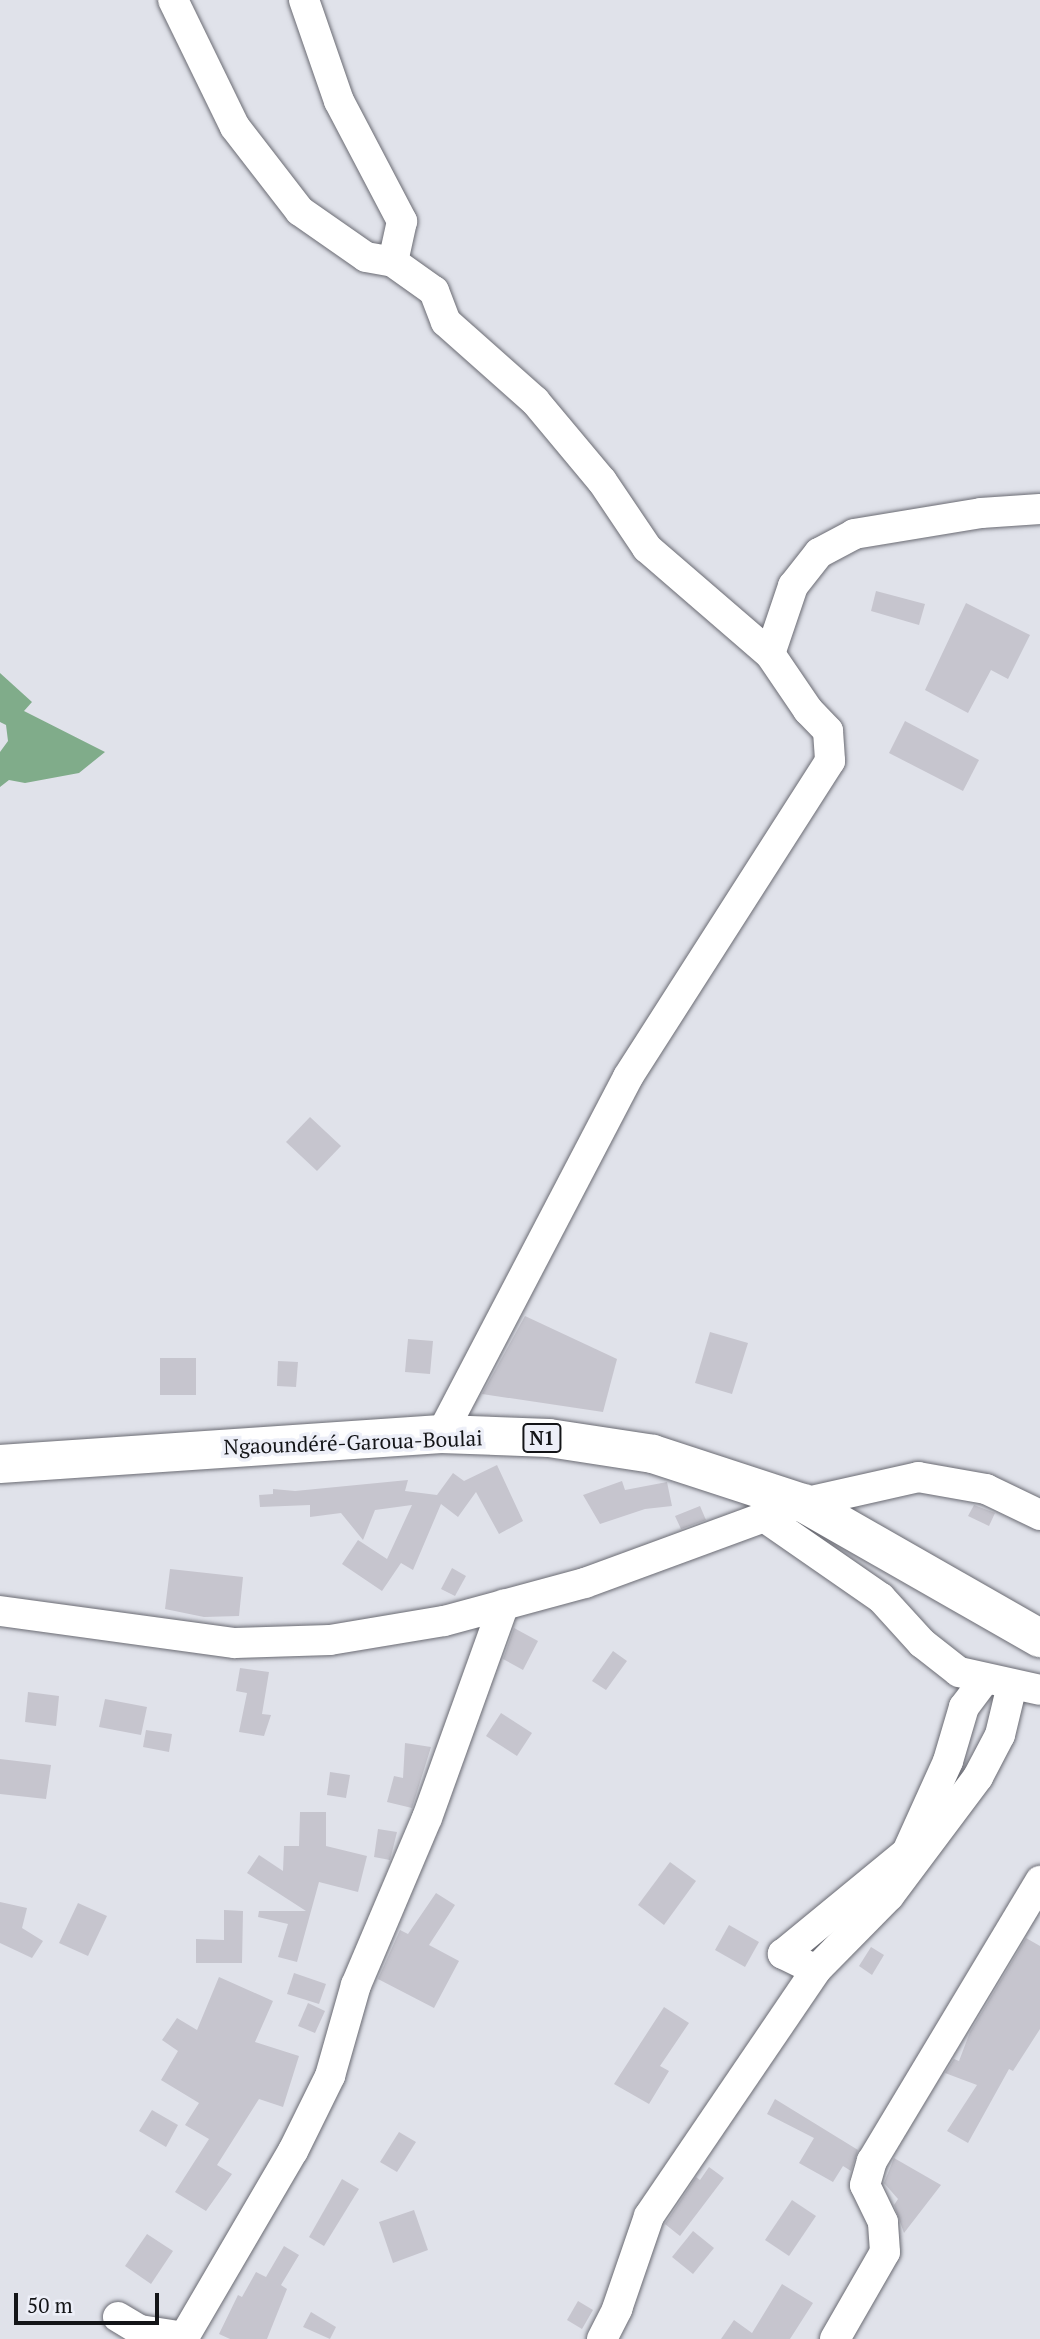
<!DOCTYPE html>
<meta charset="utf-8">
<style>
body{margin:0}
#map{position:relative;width:1040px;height:2339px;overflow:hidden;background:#e0e2ea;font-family:"PT Serif",serif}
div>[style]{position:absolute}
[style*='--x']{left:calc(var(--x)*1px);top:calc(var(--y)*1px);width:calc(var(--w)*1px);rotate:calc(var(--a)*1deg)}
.forest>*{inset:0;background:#80ac8a}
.building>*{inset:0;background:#c6c5ce}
.roads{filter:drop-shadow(0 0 2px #6a6b73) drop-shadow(0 0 2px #6a6b73)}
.minor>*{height:30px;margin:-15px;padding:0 15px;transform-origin:15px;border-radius:15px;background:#fff}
.highway>*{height:38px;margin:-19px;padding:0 19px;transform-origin:19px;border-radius:19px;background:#fff}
span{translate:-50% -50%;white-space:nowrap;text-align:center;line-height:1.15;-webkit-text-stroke:7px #edeff8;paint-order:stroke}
.shield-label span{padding:2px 5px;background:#edeff8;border:2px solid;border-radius:5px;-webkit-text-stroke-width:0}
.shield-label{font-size:19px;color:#141518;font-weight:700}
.street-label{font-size:21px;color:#141518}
.scale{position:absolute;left:14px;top:2293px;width:145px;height:32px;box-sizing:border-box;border:4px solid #141518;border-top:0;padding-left:9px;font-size:21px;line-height:24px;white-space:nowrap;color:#141518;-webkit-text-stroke:5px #edeff8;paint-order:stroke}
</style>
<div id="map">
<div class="forest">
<i style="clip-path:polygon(0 673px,32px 702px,24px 711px,105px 752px,79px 773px,25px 783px,9px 780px,0 787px,0 752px,8px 741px,6px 725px,0 722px)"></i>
</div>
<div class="building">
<i style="clip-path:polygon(876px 591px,925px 604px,919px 625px,871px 611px)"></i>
<i style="clip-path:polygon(966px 603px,1030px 635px,1008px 679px,991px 670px,968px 713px,925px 690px)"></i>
<i style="clip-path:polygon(905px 721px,979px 760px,963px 791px,889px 753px)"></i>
<i style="clip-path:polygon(310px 1117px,341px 1146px,317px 1171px,286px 1142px)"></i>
<i style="clip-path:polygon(525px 1316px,617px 1359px,603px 1412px,482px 1394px)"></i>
<i style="clip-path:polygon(710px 1332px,748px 1343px,732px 1394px,695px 1383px)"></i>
<i style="clip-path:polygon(408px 1339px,433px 1341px,430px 1374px,405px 1372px)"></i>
<i style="clip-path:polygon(160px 1358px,196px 1358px,196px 1395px,160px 1395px)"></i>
<i style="clip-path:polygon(278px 1361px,298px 1362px,296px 1387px,277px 1386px)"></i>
<i style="clip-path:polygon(497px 1465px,523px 1521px,499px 1534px,476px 1492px,458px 1517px,441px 1504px,413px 1570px,401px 1563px,382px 1591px,342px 1564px,358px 1540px,387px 1559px,412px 1505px,375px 1510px,363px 1540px,341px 1513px,310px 1517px,310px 1505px,260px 1507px,259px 1495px,273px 1494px,273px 1489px,295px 1491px,408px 1480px,405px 1491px,437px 1495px,453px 1473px,464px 1481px)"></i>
<i style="clip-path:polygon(622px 1481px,625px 1490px,667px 1482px,672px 1506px,645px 1509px,600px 1524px,583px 1495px)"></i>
<i style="clip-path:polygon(974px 1505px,995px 1513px,989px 1526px,968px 1516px)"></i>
<i style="clip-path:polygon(700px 1506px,706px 1520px,681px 1529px,675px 1516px)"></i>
<i style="clip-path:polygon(452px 1568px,466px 1576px,455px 1596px,441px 1589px)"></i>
<i style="clip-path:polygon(170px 1569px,243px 1577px,239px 1616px,204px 1617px,165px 1609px)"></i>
<i style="clip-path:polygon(514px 1628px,538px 1641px,523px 1670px,503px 1659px)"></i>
<i style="clip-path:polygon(613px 1651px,627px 1661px,606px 1690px,592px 1681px)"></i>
<i style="clip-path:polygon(240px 1668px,269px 1672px,262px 1714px,271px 1715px,264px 1736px,239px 1732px,247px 1693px,236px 1691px)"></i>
<i style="clip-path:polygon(28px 1692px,59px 1696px,56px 1726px,25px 1722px)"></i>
<i style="clip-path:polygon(105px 1699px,147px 1707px,141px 1735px,99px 1727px)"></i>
<i style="clip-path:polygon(501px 1713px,532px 1733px,517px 1756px,486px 1736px)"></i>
<i style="clip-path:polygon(146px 1730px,172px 1734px,169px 1752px,143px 1747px)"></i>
<i style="clip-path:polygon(405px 1743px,431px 1747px,412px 1808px,387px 1802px,394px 1776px,403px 1778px)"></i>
<i style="clip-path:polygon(0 1759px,51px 1765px,46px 1799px,0 1794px)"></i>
<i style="clip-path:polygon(330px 1772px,350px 1775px,346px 1798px,327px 1795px)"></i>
<i style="clip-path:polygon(300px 1812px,326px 1812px,326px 1846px,367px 1856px,358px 1892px,319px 1882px,297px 1962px,278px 1957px,288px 1924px,258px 1917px,259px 1911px,306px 1911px,247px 1873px,259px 1855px,283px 1871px,284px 1846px,299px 1846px)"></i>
<i style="clip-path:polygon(378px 1829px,397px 1832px,390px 1860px,374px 1857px)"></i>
<i style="clip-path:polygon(670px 1862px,696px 1881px,664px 1925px,638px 1905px)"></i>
<i style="clip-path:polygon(436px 1893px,455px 1905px,429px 1945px,459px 1961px,434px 2008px,378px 1979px,400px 1930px,408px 1934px)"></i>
<i style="clip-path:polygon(0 1902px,27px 1908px,22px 1928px,43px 1941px,32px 1958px,0 1943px)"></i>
<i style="clip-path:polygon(78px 1903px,107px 1916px,88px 1956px,59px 1943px)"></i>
<i style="clip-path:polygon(224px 1910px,243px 1911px,242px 1963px,196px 1963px,196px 1939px,224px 1940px)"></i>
<i style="clip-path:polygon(729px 1925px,759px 1942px,745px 1967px,715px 1950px)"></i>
<i style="clip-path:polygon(1026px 1938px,1040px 1946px,1040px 2029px,1013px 2071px,1009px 2069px,968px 2143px,947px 2131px,977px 2085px,945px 2073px,954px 2059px,959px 2061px,970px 2032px)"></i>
<i style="clip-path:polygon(871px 1947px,884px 1955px,872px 1975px,859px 1966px)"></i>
<i style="clip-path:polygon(294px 1973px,326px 1984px,319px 2004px,287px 1994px)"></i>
<i style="clip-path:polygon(219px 1977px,273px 2001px,255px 2042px,299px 2056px,283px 2107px,259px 2099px,217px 2165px,232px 2174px,206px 2211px,175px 2192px,209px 2139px,185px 2125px,199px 2103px,161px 2080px,178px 2051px,162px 2040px,177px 2018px,197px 2030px)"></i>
<i style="clip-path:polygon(308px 2003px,325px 2011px,315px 2033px,298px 2026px)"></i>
<i style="clip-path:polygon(664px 2007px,689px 2023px,660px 2066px,669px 2071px,649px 2104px,614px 2084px)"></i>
<i style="clip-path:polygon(775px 2099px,858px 2150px,851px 2171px,843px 2166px,833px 2182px,799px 2163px,814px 2138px,767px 2114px)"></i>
<i style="clip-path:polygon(152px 2110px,178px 2125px,166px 2147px,139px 2131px)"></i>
<i style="clip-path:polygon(399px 2132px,416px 2142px,397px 2172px,380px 2162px)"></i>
<i style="clip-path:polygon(894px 2158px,941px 2185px,904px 2233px,894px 2205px,898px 2199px,884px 2183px)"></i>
<i style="clip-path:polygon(709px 2167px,724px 2178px,680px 2236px,665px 2224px,696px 2177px,700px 2180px)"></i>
<i style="clip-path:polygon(342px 2179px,359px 2189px,324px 2246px,309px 2237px)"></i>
<i style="clip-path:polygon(792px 2200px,816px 2216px,789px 2256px,765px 2240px)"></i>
<i style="clip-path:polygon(414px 2210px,428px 2250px,393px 2263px,379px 2222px)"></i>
<i style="clip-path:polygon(693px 2231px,714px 2248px,693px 2274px,672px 2257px)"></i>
<i style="clip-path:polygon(147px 2234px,173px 2251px,151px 2284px,125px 2266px)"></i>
<i style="clip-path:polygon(284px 2246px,299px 2255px,281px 2285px,287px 2289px,267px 2339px,230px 2339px,219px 2334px,238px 2295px,242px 2297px,256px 2272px,266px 2277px)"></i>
<i style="clip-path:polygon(782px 2284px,813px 2303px,790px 2339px,721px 2339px,734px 2320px,752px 2333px)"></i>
<i style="clip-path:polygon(578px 2301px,593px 2310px,582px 2329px,567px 2320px)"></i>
<i style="clip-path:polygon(311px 2312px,336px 2327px,330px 2339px,303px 2327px)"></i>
</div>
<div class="roads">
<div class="minor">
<i style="--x:173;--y:0;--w:141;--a:64"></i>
<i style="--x:235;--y:127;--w:106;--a:52.3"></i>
<i style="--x:300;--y:211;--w:80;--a:34.9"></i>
<i style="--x:366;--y:257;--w:27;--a:10"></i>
<i style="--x:393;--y:262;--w:50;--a:35.3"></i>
<i style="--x:434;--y:291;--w:33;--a:69"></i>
<i style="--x:446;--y:322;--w:119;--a:41.6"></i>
<i style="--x:535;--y:401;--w:104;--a:50.1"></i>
<i style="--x:602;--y:481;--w:81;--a:56.1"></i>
<i style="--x:647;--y:548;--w:162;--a:40.8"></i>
<i style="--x:770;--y:654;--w:68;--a:55.8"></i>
<i style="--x:808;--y:710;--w:29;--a:46"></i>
<i style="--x:828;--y:731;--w:30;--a:86"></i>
<i style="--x:830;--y:761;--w:375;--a:122.6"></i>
<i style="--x:628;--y:1077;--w:403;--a:117.6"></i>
<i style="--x:304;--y:0;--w:107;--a:70.9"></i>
<i style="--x:339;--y:101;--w:136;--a:62.3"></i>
<i style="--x:402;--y:221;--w:42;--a:102.4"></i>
<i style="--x:770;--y:654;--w:72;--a:-71.3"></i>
<i style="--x:793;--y:586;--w:42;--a:-51.8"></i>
<i style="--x:819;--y:553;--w:40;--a:-28"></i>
<i style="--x:854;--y:534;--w:129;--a:-9.4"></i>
<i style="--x:981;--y:513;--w:59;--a:-3.9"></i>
<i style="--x:764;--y:1517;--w:142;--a:34.7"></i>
<i style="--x:881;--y:1598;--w:61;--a:47.7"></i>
<i style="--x:922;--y:1643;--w:47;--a:38.1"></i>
<i style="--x:959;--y:1672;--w:83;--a:12.5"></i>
<i style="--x:0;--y:1611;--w:237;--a:7.8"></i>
<i style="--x:235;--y:1643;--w:95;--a:-1.8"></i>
<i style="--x:330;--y:1640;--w:116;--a:-9.5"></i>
<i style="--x:444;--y:1621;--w:146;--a:-15.1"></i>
<i style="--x:585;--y:1583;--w:232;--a:-20.2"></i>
<i style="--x:803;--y:1503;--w:118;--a:-12.7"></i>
<i style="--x:918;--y:1477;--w:69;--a:10"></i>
<i style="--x:986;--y:1489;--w:60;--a:25.7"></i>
<i style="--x:816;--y:1970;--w:37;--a:-154"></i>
<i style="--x:783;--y:1954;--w:161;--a:-39.4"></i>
<i style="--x:907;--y:1852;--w:100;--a:-65.7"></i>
<i style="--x:948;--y:1761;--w:56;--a:-73.5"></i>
<i style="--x:964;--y:1707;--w:35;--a:-53"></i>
<i style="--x:118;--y:2317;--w:26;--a:31"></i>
<i style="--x:140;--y:2330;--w:45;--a:9"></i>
<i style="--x:183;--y:2339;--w:218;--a:-59.7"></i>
<i style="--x:293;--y:2151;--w:84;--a:-63.7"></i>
<i style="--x:330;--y:2076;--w:95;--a:-74.1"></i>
<i style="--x:356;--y:1985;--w:181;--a:-67"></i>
<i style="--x:427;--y:1818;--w:227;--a:-70.2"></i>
<i style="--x:602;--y:2339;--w:34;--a:-63"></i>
<i style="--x:617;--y:2309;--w:98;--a:-71"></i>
<i style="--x:649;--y:2216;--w:297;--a:-55.8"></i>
<i style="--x:816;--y:1970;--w:104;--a:-45.4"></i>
<i style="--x:889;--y:1896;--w:149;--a:-53.2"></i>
<i style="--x:978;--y:1777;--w:47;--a:-62.4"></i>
<i style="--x:1000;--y:1735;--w:51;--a:-76.5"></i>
<i style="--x:835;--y:2339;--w:100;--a:-60.1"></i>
<i style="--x:885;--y:2252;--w:30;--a:-94"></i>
<i style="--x:883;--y:2222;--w:41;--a:-115.9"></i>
<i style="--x:865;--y:2185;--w:25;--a:-74"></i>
<i style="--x:872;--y:2161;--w:327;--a:-59"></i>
</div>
<div class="highway">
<i style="--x:0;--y:1464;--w:442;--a:-3.9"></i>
<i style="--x:441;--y:1434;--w:108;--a:2.1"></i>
<i style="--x:549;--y:1438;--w:105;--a:8.7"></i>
<i style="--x:653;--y:1454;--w:158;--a:18.1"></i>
<i style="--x:803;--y:1503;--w:273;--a:29.7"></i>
</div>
</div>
<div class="shield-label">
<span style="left:542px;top:1438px">N1</span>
</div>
<div class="street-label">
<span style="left:353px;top:1442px;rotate:-2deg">Ngaoundéré-Garoua-Boulai</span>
</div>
<div class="scale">50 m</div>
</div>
